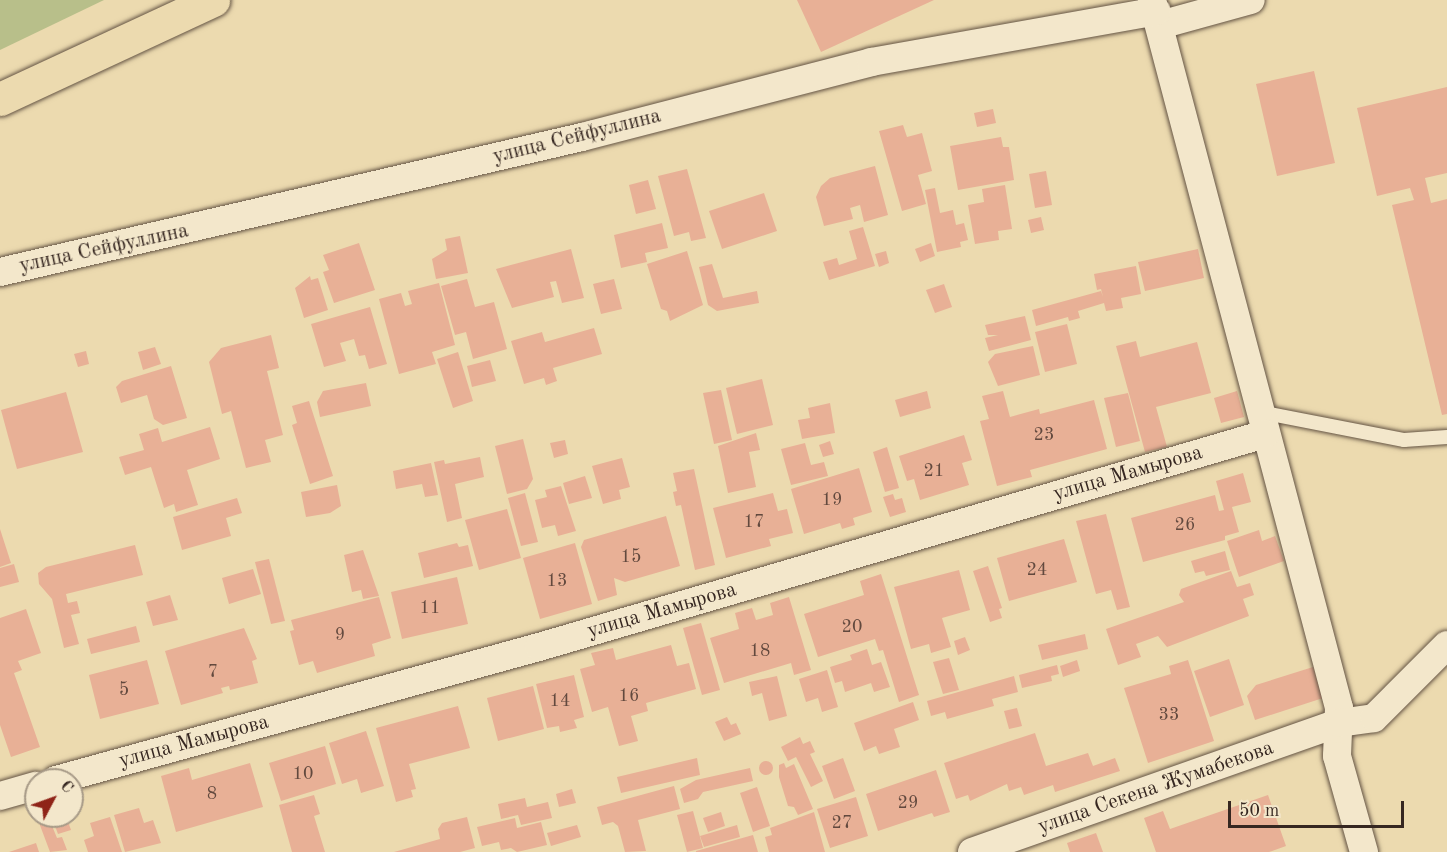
<!DOCTYPE html>
<meta charset="utf-8">
<style>
body{margin:0}
#map{position:relative;width:1447px;height:852px;overflow:hidden;background:#ecdaaf;font-family:"Old Standard TT",serif}
div>[style]{position:absolute}
[style*='--x']{left:calc(var(--x)*1px);top:calc(var(--y)*1px);width:calc(var(--w)*1px);rotate:calc(var(--a)*1deg)}
.green>*{inset:0;background:#b8bf8a}
.building>*{inset:0;background:#e8b096}
.round{border-radius:50%}
.roads{filter:drop-shadow(0 0 2px #645444) drop-shadow(0 0 2px #645444)}
.service>*{height:14px;margin:-7px;padding:0 7px;transform-origin:7px;border-radius:7px;background:#f3e7cb}
.minor>*{height:28px;margin:-14px;padding:0 14px;transform-origin:14px;border-radius:14px;background:#f3e7cb}
.primary>*{height:33px;margin:-16.5px;padding:0 16.5px;transform-origin:16.5px;border-radius:16.5px;background:#ecdaaf}
span{translate:-50% -50%;white-space:nowrap;text-align:center;line-height:1.15;-webkit-text-stroke:4.5px #f3e7cb;paint-order:stroke}
.number-label{font-size:18px;color:#62493e}
.number-label span{-webkit-text-stroke-width:0}
.street-label{font-size:21px;color:#362721}
.north{position:absolute;left:24px;top:768px;width:60px;height:60px;box-sizing:border-box;background:#f3e7cb;border:2px solid #a79a87;border-radius:50%;rotate:49deg;font-size:16px;font-weight:700;line-height:24px;text-align:center;color:#362721}
.north::after{content:'';display:block;margin:auto;width:21px;height:27px;background:#8f2418;clip-path:polygon(50% 0,100% 100%,50% 72%,0 100%)}
.scale{position:absolute;left:1228px;top:801px;width:176px;height:27px;box-sizing:border-box;border:3px solid #362721;border-top:0;padding-left:8px;font-size:18px;line-height:21px;white-space:nowrap;color:#362721;-webkit-text-stroke:4px #f3e7cb;paint-order:stroke}
</style>
<div id="map">
<div class="green">
<i style="clip-path:polygon(0 0,104px 0,0 50px)"></i>
</div>
<div class="building">
<i style="clip-path:polygon(797px 0,934px 0,821px 52px)"></i>
<i style="clip-path:polygon(1314px 71px,1335px 163px,1277px 176px,1256px 84px)"></i>
<i style="clip-path:polygon(1447px 87px,1447px 173px,1425px 178px,1431px 203px,1447px 199px,1447px 414px,1442px 415px,1392px 205px,1414px 200px,1410px 188px,1377px 196px,1357px 108px)"></i>
<i style="clip-path:polygon(993px 109px,996px 123px,977px 127px,974px 113px)"></i>
<i style="clip-path:polygon(903px 125px,907px 137px,922px 133px,932px 171px,918px 175px,926px 204px,902px 211px,879px 131px)"></i>
<i style="clip-path:polygon(1001px 137px,1003px 147px,1009px 147px,1014px 180px,958px 190px,950px 146px)"></i>
<i style="clip-path:polygon(875px 166px,888px 215px,864px 222px,860px 205px,850px 208px,853px 219px,824px 226px,816px 197px,821px 186px,830px 178px)"></i>
<i style="clip-path:polygon(687px 169px,706px 238px,691px 241px,689px 232px,674px 236px,658px 176px)"></i>
<i style="clip-path:polygon(1046px 171px,1052px 205px,1035px 208px,1029px 174px)"></i>
<i style="clip-path:polygon(648px 180px,656px 209px,636px 214px,629px 185px)"></i>
<i style="clip-path:polygon(1005px 185px,1012px 229px,998px 231px,999px 240px,975px 244px,968px 205px,984px 202px,982px 189px)"></i>
<i style="clip-path:polygon(935px 188px,940px 213px,953px 210px,956px 225px,964px 223px,968px 240px,960px 242px,961px 247px,937px 252px,925px 190px)"></i>
<i style="clip-path:polygon(764px 193px,777px 231px,722px 249px,709px 211px)"></i>
<i style="clip-path:polygon(1041px 217px,1044px 230px,1031px 233px,1028px 220px)"></i>
<i style="clip-path:polygon(662px 223px,668px 248px,645px 253px,647px 262px,621px 268px,614px 235px)"></i>
<i style="clip-path:polygon(863px 227px,875px 266px,829px 280px,823px 262px,837px 258px,839px 265px,857px 259px,849px 231px)"></i>
<i style="clip-path:polygon(460px 236px,468px 273px,436px 279px,432px 259px,447px 250px,445px 239px)"></i>
<i style="clip-path:polygon(359px 243px,375px 290px,334px 303px,323px 272px,329px 270px,323px 255px)"></i>
<i style="clip-path:polygon(931px 243px,935px 256px,920px 262px,915px 249px)"></i>
<i style="clip-path:polygon(571px 249px,584px 298px,562px 303px,556px 281px,550px 282px,554px 297px,512px 308px,496px 269px)"></i>
<i style="clip-path:polygon(1198px 249px,1204px 278px,1145px 291px,1138px 262px)"></i>
<i style="clip-path:polygon(687px 251px,703px 305px,670px 321px,667px 311px,661px 309px,647px 264px)"></i>
<i style="clip-path:polygon(886px 251px,889px 263px,879px 267px,875px 254px)"></i>
<i style="clip-path:polygon(712px 264px,723px 298px,757px 291px,759px 303px,717px 311px,708px 305px,699px 267px)"></i>
<i style="clip-path:polygon(1136px 266px,1141px 294px,1121px 298px,1123px 308px,1106px 311px,1104px 303px,1078px 311px,1080px 318px,1069px 321px,1068px 317px,1036px 326px,1032px 310px,1101px 291px,1103px 297px,1101px 289px,1097px 290px,1094px 274px)"></i>
<i style="clip-path:polygon(310px 276px,311px 280px,318px 278px,328px 310px,304px 318px,295px 288px)"></i>
<i style="clip-path:polygon(467px 279px,475px 307px,494px 302px,507px 349px,473px 359px,466px 332px,455px 335px,441px 286px)"></i>
<i style="clip-path:polygon(614px 279px,622px 309px,601px 314px,593px 284px)"></i>
<i style="clip-path:polygon(439px 283px,455px 345px,432px 352px,436px 364px,399px 374px,379px 299px,401px 293px,405px 306px,412px 304px,408px 291px)"></i>
<i style="clip-path:polygon(944px 284px,952px 307px,935px 313px,926px 290px)"></i>
<i style="clip-path:polygon(370px 307px,387px 364px,369px 369px,365px 355px,359px 356px,354px 339px,340px 343px,346px 361px,324px 367px,311px 324px)"></i>
<i style="clip-path:polygon(1025px 316px,1031px 340px,989px 351px,985px 338px,998px 335px,988px 335px,985px 325px)"></i>
<i style="clip-path:polygon(1067px 324px,1077px 364px,1045px 372px,1035px 332px)"></i>
<i style="clip-path:polygon(594px 328px,602px 354px,553px 368px,557px 381px,546px 385px,544px 378px,524px 384px,511px 341px,542px 332px,545px 342px)"></i>
<i style="clip-path:polygon(271px 335px,279px 368px,267px 371px,283px 435px,265px 440px,271px 462px,246px 468px,231px 411px,222px 414px,209px 362px,221px 348px)"></i>
<i style="clip-path:polygon(1136px 341px,1140px 357px,1197px 342px,1211px 393px,1156px 407px,1167px 447px,1145px 452px,1116px 346px)"></i>
<i style="clip-path:polygon(1033px 346px,1040px 375px,998px 386px,988px 362px,995px 354px)"></i>
<i style="clip-path:polygon(155px 347px,161px 364px,143px 370px,138px 352px)"></i>
<i style="clip-path:polygon(86px 351px,89px 364px,78px 367px,74px 354px)"></i>
<i style="clip-path:polygon(458px 352px,473px 401px,453px 408px,437px 359px)"></i>
<i style="clip-path:polygon(490px 360px,496px 381px,472px 387px,467px 366px)"></i>
<i style="clip-path:polygon(171px 366px,187px 418px,163px 425px,154px 419px,147px 395px,121px 403px,116px 387px,122px 381px)"></i>
<i style="clip-path:polygon(762px 379px,773px 425px,737px 434px,726px 388px)"></i>
<i style="clip-path:polygon(366px 383px,371px 406px,320px 417px,317px 402px,323px 391px)"></i>
<i style="clip-path:polygon(721px 390px,732px 440px,714px 444px,703px 393px)"></i>
<i style="clip-path:polygon(927px 391px,931px 408px,900px 417px,895px 400px)"></i>
<i style="clip-path:polygon(1003px 391px,1010px 417px,1039px 409px,1040px 414px,1094px 400px,1107px 449px,1030px 470px,1032px 477px,997px 486px,980px 421px,989px 419px,982px 396px)"></i>
<i style="clip-path:polygon(1237px 391px,1244px 417px,1221px 423px,1214px 398px)"></i>
<i style="clip-path:polygon(66px 392px,83px 452px,17px 469px,1px 410px)"></i>
<i style="clip-path:polygon(1128px 393px,1140px 441px,1116px 447px,1104px 398px)"></i>
<i style="clip-path:polygon(309px 401px,333px 476px,310px 484px,292px 425px,297px 423px,292px 406px)"></i>
<i style="clip-path:polygon(830px 403px,835px 433px,802px 439px,798px 420px,810px 418px,808px 408px)"></i>
<i style="clip-path:polygon(210px 427px,220px 459px,187px 470px,198px 505px,176px 512px,174px 504px,164px 508px,151px 467px,125px 475px,119px 457px,144px 450px,139px 434px,158px 428px,162px 442px)"></i>
<i style="clip-path:polygon(756px 433px,760px 450px,749px 452px,756px 487px,728px 493px,718px 446px)"></i>
<i style="clip-path:polygon(964px 435px,972px 460px,962px 463px,969px 485px,920px 500px,914px 479px,907px 481px,899px 456px)"></i>
<i style="clip-path:polygon(523px 439px,533px 479px,527px 489px,507px 494px,495px 446px)"></i>
<i style="clip-path:polygon(565px 440px,568px 454px,554px 458px,550px 443px)"></i>
<i style="clip-path:polygon(830px 441px,834px 454px,823px 457px,819px 445px)"></i>
<i style="clip-path:polygon(805px 443px,811px 465px,824px 462px,828px 476px,791px 485px,781px 449px)"></i>
<i style="clip-path:polygon(887px 447px,899px 488px,885px 492px,873px 452px)"></i>
<i style="clip-path:polygon(480px 457px,484px 477px,455px 484px,462px 518px,447px 522px,434px 462px,444px 460px,445px 464px)"></i>
<i style="clip-path:polygon(622px 458px,630px 487px,619px 490px,621px 499px,603px 504px,592px 466px)"></i>
<i style="clip-path:polygon(431px 463px,438px 495px,425px 497px,422px 484px,396px 489px,393px 471px)"></i>
<i style="clip-path:polygon(859px 468px,872px 512px,853px 518px,855px 525px,842px 529px,840px 523px,804px 534px,791px 489px)"></i>
<i style="clip-path:polygon(694px 469px,715px 565px,695px 570px,681px 505px,676px 506px,673px 492px,677px 491px,673px 473px)"></i>
<i style="clip-path:polygon(1243px 473px,1251px 502px,1232px 507px,1239px 532px,1225px 536px,1225px 540px,1143px 562px,1131px 518px,1215px 495px,1219px 511px,1224px 510px,1216px 481px)"></i>
<i style="clip-path:polygon(585px 476px,592px 498px,569px 504px,563px 483px)"></i>
<i style="clip-path:polygon(337px 485px,341px 506px,330px 513px,306px 517px,301px 492px)"></i>
<i style="clip-path:polygon(561px 486px,576px 531px,558px 536px,555px 525px,542px 528px,535px 500px,547px 497px,545px 490px)"></i>
<i style="clip-path:polygon(525px 493px,538px 542px,521px 546px,508px 498px)"></i>
<i style="clip-path:polygon(773px 493px,778px 511px,787px 509px,793px 533px,769px 539px,771px 546px,726px 558px,713px 508px)"></i>
<i style="clip-path:polygon(893px 494px,895px 500px,902px 498px,906px 512px,890px 517px,883px 497px)"></i>
<i style="clip-path:polygon(237px 498px,242px 513px,226px 518px,231px 536px,182px 550px,173px 517px)"></i>
<i style="clip-path:polygon(507px 509px,521px 558px,479px 570px,465px 520px)"></i>
<i style="clip-path:polygon(1106px 514px,1130px 607px,1117px 610px,1111px 590px,1096px 594px,1076px 521px)"></i>
<i style="clip-path:polygon(666px 516px,680px 566px,625px 582px,614px 578px,617px 595px,598px 601px,581px 547px,584px 540px)"></i>
<i style="clip-path:polygon(0 529px,11px 563px,0 567px)"></i>
<i style="clip-path:polygon(1259px 530px,1262px 541px,1275px 536px,1284px 561px,1239px 577px,1227px 541px)"></i>
<i style="clip-path:polygon(1064px 539px,1077px 582px,1009px 601px,997px 558px)"></i>
<i style="clip-path:polygon(457px 543px,459px 547px,468px 545px,473px 566px,424px 578px,418px 553px)"></i>
<i style="clip-path:polygon(575px 543px,592px 604px,540px 619px,523px 558px)"></i>
<i style="clip-path:polygon(135px 545px,143px 575px,66px 594px,68px 603px,77px 601px,80px 613px,71px 615px,79px 644px,64px 648px,52px 599px,39px 584px,38px 573px,46px 567px)"></i>
<i style="clip-path:polygon(363px 550px,379px 596px,363px 599px,361px 590px,352px 592px,344px 555px)"></i>
<i style="clip-path:polygon(1225px 551px,1230px 570px,1206px 576px,1204px 571px,1195px 573px,1191px 561px)"></i>
<i style="clip-path:polygon(269px 559px,285px 621px,271px 624px,255px 562px)"></i>
<i style="clip-path:polygon(14px 564px,19px 582px,0 587px,0 568px)"></i>
<i style="clip-path:polygon(988px 566px,1002px 608px,999px 609px,1002px 618px,990px 622px,973px 571px)"></i>
<i style="clip-path:polygon(253px 569px,261px 594px,229px 604px,222px 578px)"></i>
<i style="clip-path:polygon(959px 570px,970px 610px,942px 618px,951px 647px,931px 653px,929px 644px,911px 649px,894px 587px)"></i>
<i style="clip-path:polygon(1231px 571px,1237px 587px,1250px 583px,1254px 595px,1243px 599px,1249px 616px,1167px 647px,1158px 636px,1136px 644px,1141px 657px,1118px 665px,1106px 629px,1184px 602px,1179px 595px,1181px 589px)"></i>
<i style="clip-path:polygon(881px 574px,919px 695px,899px 702px,883px 650px,879px 651px,875px 639px,818px 657px,804px 614px,864px 595px,860px 581px)"></i>
<i style="clip-path:polygon(457px 577px,468px 624px,402px 639px,391px 592px)"></i>
<i style="clip-path:polygon(170px 595px,178px 620px,153px 626px,146px 602px)"></i>
<i style="clip-path:polygon(379px 597px,391px 638px,372px 644px,375px 656px,317px 673px,313px 661px,299px 665px,290px 631px,294px 630px,291px 620px)"></i>
<i style="clip-path:polygon(789px 597px,811px 670px,794px 675px,791px 663px,724px 683px,710px 638px,739px 629px,735px 613px,752px 608px,756px 620px,773px 615px,770px 603px)"></i>
<i style="clip-path:polygon(26px 609px,41px 653px,18px 661px,22px 670px,14px 673px,40px 747px,11px 757px,0 725px,0 618px)"></i>
<i style="clip-path:polygon(701px 623px,720px 690px,702px 695px,683px 628px)"></i>
<i style="clip-path:polygon(136px 626px,140px 642px,91px 654px,87px 639px)"></i>
<i style="clip-path:polygon(244px 628px,257px 659px,252px 661px,258px 683px,230px 690px,229px 686px,221px 688px,223px 693px,181px 705px,165px 651px)"></i>
<i style="clip-path:polygon(1085px 634px,1088px 649px,1042px 660px,1038px 645px)"></i>
<i style="clip-path:polygon(965px 637px,970px 650px,958px 655px,954px 641px)"></i>
<i style="clip-path:polygon(671px 645px,677px 666px,689px 663px,696px 689px,646px 703px,648px 711px,631px 716px,638px 741px,619px 746px,608px 707px,592px 712px,580px 669px,595px 665px,591px 653px,613px 648px,616px 660px)"></i>
<i style="clip-path:polygon(867px 649px,872px 665px,881px 662px,890px 687px,874px 692px,871px 683px,845px 692px,842px 681px,835px 683px,830px 667px,852px 660px,850px 655px)"></i>
<i style="clip-path:polygon(949px 658px,959px 690px,943px 694px,933px 662px)"></i>
<i style="clip-path:polygon(1229px 659px,1244px 705px,1210px 717px,1194px 671px)"></i>
<i style="clip-path:polygon(147px 660px,159px 704px,100px 719px,89px 675px)"></i>
<i style="clip-path:polygon(1077px 660px,1080px 671px,1063px 677px,1060px 666px)"></i>
<i style="clip-path:polygon(1188px 660px,1214px 741px,1148px 763px,1124px 688px,1171px 674px,1169px 666px)"></i>
<i style="clip-path:polygon(1057px 665px,1059px 674px,1051px 676px,1052px 681px,1022px 688px,1019px 675px)"></i>
<i style="clip-path:polygon(1313px 667px,1323px 698px,1255px 720px,1247px 696px,1256px 685px)"></i>
<i style="clip-path:polygon(827px 670px,838px 707px,822px 712px,818px 698px,806px 702px,799px 679px)"></i>
<i style="clip-path:polygon(574px 675px,584px 717px,574px 720px,577px 728px,560px 732px,559px 726px,547px 728px,536px 684px)"></i>
<i style="clip-path:polygon(777px 676px,787px 716px,769px 721px,762px 693px,752px 696px,749px 682px)"></i>
<i style="clip-path:polygon(1014px 676px,1018px 692px,992px 699px,994px 706px,947px 719px,945px 712px,931px 716px,927px 701px)"></i>
<i style="clip-path:polygon(533px 686px,544px 729px,498px 741px,487px 698px)"></i>
<i style="clip-path:polygon(913px 702px,919px 720px,894px 729px,900px 747px,879px 754px,876px 746px,864px 751px,854px 723px)"></i>
<i style="clip-path:polygon(458px 706px,470px 748px,409px 764px,416px 789px,411px 790px,413px 797px,396px 802px,376px 728px)"></i>
<i style="clip-path:polygon(1017px 708px,1022px 726px,1009px 729px,1004px 711px)"></i>
<i style="clip-path:polygon(727px 717px,731px 725px,736px 723px,741px 734px,724px 741px,715px 722px)"></i>
<i style="clip-path:polygon(366px 731px,384px 786px,361px 793px,357px 779px,342px 784px,329px 743px)"></i>
<i style="clip-path:polygon(1035px 733px,1046px 766px,1088px 753px,1093px 766px,1115px 758px,1120px 771px,1055px 792px,1053px 785px,1024px 795px,1021px 787px,1009px 791px,1007px 784px,970px 801px,968px 795px,956px 799px,944px 763px)"></i>
<i style="clip-path:polygon(800px 737px,803px 744px,810px 741px,815px 752px,810px 754px,823px 781px,811px 787px,796px 757px,788px 761px,781px 747px)"></i>
<i style="clip-path:polygon(325px 746px,336px 784px,281px 801px,269px 763px)"></i>
<i style="clip-path:polygon(697px 758px,700px 775px,621px 793px,617px 777px)"></i>
<i style="clip-path:polygon(843px 758px,855px 791px,834px 799px,822px 766px)"></i>
<i class="round" style="left:759px;top:761px;width:14px;height:14px"></i>
<i style="clip-path:polygon(250px 763px,263px 807px,176px 832px,161px 776px,189px 768px,192px 780px)"></i>
<i style="clip-path:polygon(784px 763px,786px 768px,794px 764px,813px 809px,798px 815px,794px 807px,788px 806px,779px 777px,779px 765px)"></i>
<i style="clip-path:polygon(750px 768px,753px 781px,703px 792px,698px 799px,684px 803px,680px 789px,696px 780px)"></i>
<i style="clip-path:polygon(936px 770px,950px 812px,934px 817px,932px 813px,878px 831px,866px 794px)"></i>
<i style="clip-path:polygon(674px 786px,680px 809px,638px 820px,646px 851px,625px 852px,618px 826px,613px 822px,602px 825px,597px 807px)"></i>
<i style="clip-path:polygon(757px 787px,770px 826px,753px 832px,740px 793px)"></i>
<i style="clip-path:polygon(572px 789px,576px 803px,559px 807px,556px 794px)"></i>
<i style="clip-path:polygon(314px 795px,320px 814px,314px 816px,325px 852px,292px 852px,279px 805px)"></i>
<i style="clip-path:polygon(1268px 795px,1286px 846px,1269px 852px,1156px 852px,1144px 818px,1163px 811px,1170px 829px)"></i>
<i style="clip-path:polygon(856px 797px,868px 836px,830px 848px,817px 809px)"></i>
<i style="clip-path:polygon(525px 798px,527px 807px,548px 802px,552px 818px,521px 825px,518px 815px,501px 819px,498px 804px)"></i>
<i style="clip-path:polygon(139px 808px,144px 823px,153px 820px,161px 843px,125px 852px,114px 815px)"></i>
<i style="clip-path:polygon(693px 811px,703px 848px,687px 852px,677px 815px)"></i>
<i style="clip-path:polygon(721px 812px,725px 826px,708px 832px,703px 818px)"></i>
<i style="clip-path:polygon(814px 812px,825px 852px,769px 852px,765px 837px,772px 835px,770px 828px)"></i>
<i style="clip-path:polygon(48px 816px,57px 838px,62px 837px,67px 850px,50px 852px,38px 820px)"></i>
<i style="clip-path:polygon(66px 816px,71px 830px,58px 834px,52px 818px)"></i>
<i style="clip-path:polygon(110px 817px,122px 852px,88px 852px,84px 840px,94px 836px,90px 823px)"></i>
<i style="clip-path:polygon(467px 817px,475px 848px,460px 852px,394px 852px,440px 839px,438px 829px,442px 823px)"></i>
<i style="clip-path:polygon(515px 818px,517px 828px,541px 822px,547px 845px,517px 852px,511px 848px,501px 850px,499px 842px,482px 846px,477px 827px)"></i>
<i style="clip-path:polygon(577px 825px,581px 837px,551px 846px,547px 833px)"></i>
<i style="clip-path:polygon(737px 825px,740px 837px,704px 847px,700px 836px)"></i>
<i style="clip-path:polygon(1096px 833px,1103px 852px,1070px 852px,1067px 843px)"></i>
<i style="clip-path:polygon(753px 835px,758px 852px,696px 852px,696px 851px)"></i>
<i style="clip-path:polygon(36px 843px,39px 852px,9px 852px)"></i>
</div>
<div class="roads">
<div class="service">
<i style="--x:1260;--y:412;--w:147;--a:11"></i>
<i style="--x:1404;--y:440;--w:43;--a:-4"></i>
</div>
<div class="minor">
<i style="--x:1152;--y:0;--w:732;--a:75.2"></i>
<i style="--x:1339;--y:708;--w:48;--a:92.4"></i>
<i style="--x:1337;--y:756;--w:100;--a:74.3"></i>
<i style="--x:1160;--y:25;--w:94;--a:-15.4"></i>
<i style="--x:0;--y:272;--w:597;--a:-13.06"></i>
<i style="--x:582;--y:137;--w:299;--a:-14.5"></i>
<i style="--x:871;--y:62;--w:290;--a:-10.1"></i>
<i style="--x:56;--y:780;--w:501;--a:-15.4"></i>
<i style="--x:539;--y:647;--w:757;--a:-16.35"></i>
<i style="--x:0;--y:796;--w:37;--a:-16"></i>
<i style="--x:972;--y:852;--w:389;--a:-19.4"></i>
<i style="--x:1339;--y:723;--w:35;--a:-8"></i>
<i style="--x:1374;--y:718;--w:103;--a:-45"></i>
</div>
<div class="primary">
<i style="--x:0;--y:99;--w:235;--a:-24.9"></i>
</div>
</div>
<div class="number-label">
<span style="left:1044px;top:435px">23</span>
<span style="left:934px;top:471px">21</span>
<span style="left:832px;top:500px">19</span>
<span style="left:754px;top:522px">17</span>
<span style="left:1185px;top:525px">26</span>
<span style="left:631px;top:557px">15</span>
<span style="left:1037px;top:570px">24</span>
<span style="left:557px;top:581px">13</span>
<span style="left:430px;top:608px">11</span>
<span style="left:852px;top:627px">20</span>
<span style="left:340px;top:635px">9</span>
<span style="left:760px;top:651px">18</span>
<span style="left:213px;top:672px">7</span>
<span style="left:124px;top:690px">5</span>
<span style="left:629px;top:696px">16</span>
<span style="left:560px;top:701px">14</span>
<span style="left:1169px;top:715px">33</span>
<span style="left:303px;top:774px">10</span>
<span style="left:212px;top:794px">8</span>
<span style="left:908px;top:803px">29</span>
<span style="left:842px;top:823px">27</span>
</div>
<div class="street-label">
<span style="left:577px;top:137px;rotate:-14deg">улица Сейфуллина</span>
<span style="left:104px;top:249px;rotate:-12deg">улица Сейфуллина</span>
<span style="left:1128px;top:474px;rotate:-16deg">улица Мамырова</span>
<span style="left:662px;top:611px;rotate:-16deg">улица Мамырова</span>
<span style="left:194px;top:742px;rotate:-15deg">улица Мамырова</span>
<span style="left:1156px;top:788px;rotate:-19deg">улица Секена Жумабекова</span>
</div>
<div class="north">С</div>
<div class="scale">50 m</div>
</div>
